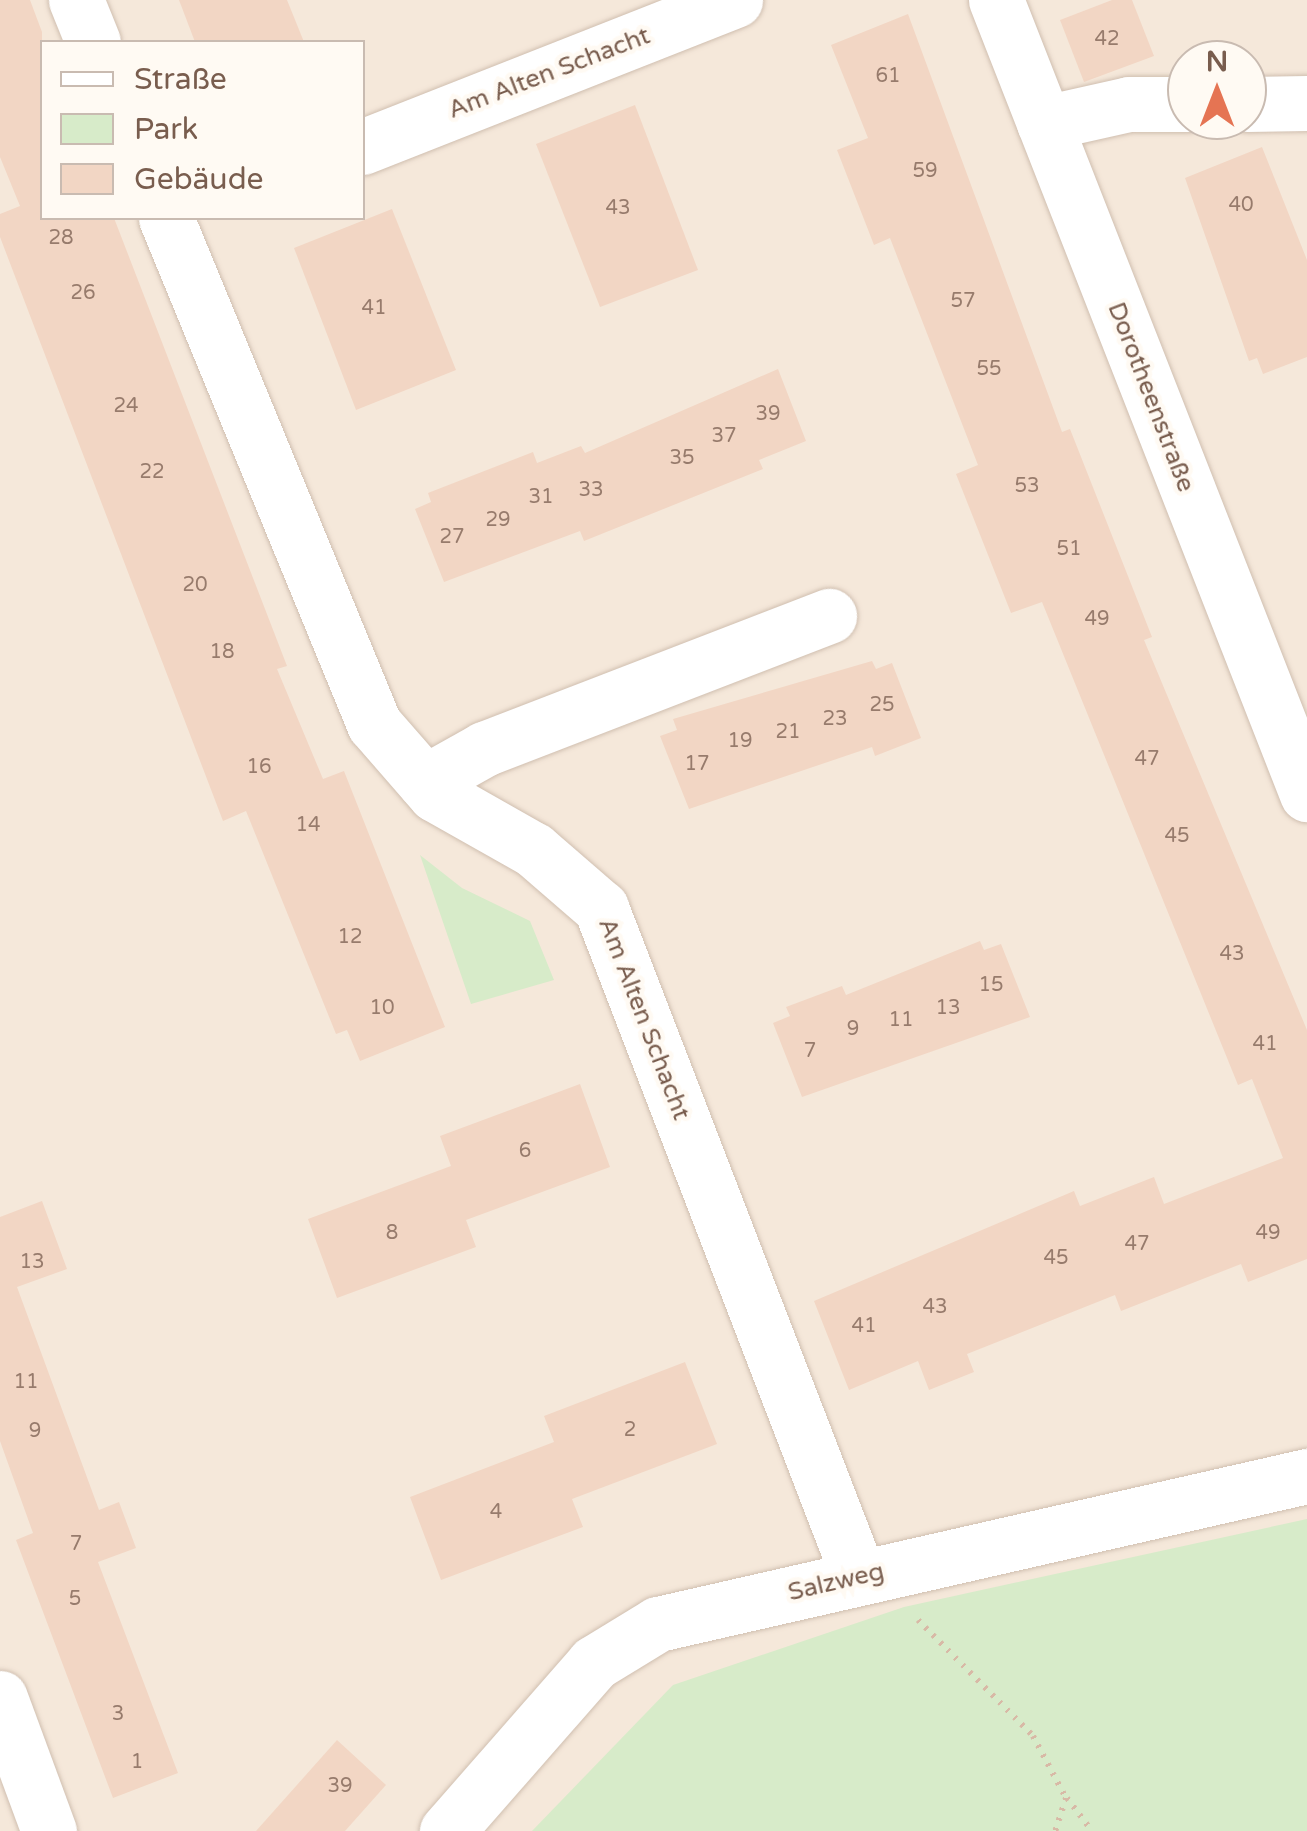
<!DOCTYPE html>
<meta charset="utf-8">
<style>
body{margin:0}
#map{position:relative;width:1307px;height:1831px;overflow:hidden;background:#fdf6ec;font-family:"Varela Round",sans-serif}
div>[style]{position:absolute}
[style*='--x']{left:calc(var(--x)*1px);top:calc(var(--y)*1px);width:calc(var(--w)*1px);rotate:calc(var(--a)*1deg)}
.residential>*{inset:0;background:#f5e8da}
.green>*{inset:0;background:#d7ebc9}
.building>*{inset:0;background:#f2d6c4}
.path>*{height:6px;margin-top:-3px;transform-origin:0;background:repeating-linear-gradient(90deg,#d8b9a6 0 2.5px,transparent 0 10.5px)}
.roads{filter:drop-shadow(0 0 2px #d0bfb0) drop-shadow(0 0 2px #d0bfb0)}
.minor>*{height:55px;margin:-27.5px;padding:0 27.5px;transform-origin:27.5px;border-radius:27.5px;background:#fff}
span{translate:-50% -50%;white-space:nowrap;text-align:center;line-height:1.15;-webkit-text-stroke:9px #fffaf3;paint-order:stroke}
.number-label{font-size:20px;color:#977b6c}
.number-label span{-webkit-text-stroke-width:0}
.street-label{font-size:25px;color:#795d4e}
.legend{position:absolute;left:40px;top:40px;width:325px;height:180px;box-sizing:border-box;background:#fffaf3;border:2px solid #c9bbb1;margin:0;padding:12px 18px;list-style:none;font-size:30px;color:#795d4e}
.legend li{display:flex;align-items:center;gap:20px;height:50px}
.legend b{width:50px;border:2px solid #c9bbb1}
.north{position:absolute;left:1167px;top:40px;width:100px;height:100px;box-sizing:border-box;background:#fffaf3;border:2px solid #c9bbb1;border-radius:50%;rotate:0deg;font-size:28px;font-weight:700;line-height:40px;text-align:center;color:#795d4e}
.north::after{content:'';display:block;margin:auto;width:35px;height:45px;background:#e57453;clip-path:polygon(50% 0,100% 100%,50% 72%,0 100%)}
</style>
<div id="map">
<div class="residential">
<i style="clip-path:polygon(evenodd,0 0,1307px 0,1307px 1831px,0 1831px,0 0,42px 42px,362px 42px,362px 218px,42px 218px,42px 42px,0 0,1187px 60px,1247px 60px,1247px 120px,1187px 120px,1187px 60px)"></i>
</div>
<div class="green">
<i style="clip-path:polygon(420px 855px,462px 888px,530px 921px,554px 980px,471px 1004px)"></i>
<i style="clip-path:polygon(1307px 1519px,1307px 1831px,532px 1831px,673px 1685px,904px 1607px)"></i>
</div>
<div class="building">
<i style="clip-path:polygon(0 0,30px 0,42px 32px,42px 218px,114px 218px,287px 666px,277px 669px,323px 779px,344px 771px,445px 1027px,360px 1061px,347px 1030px,336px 1034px,246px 811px,223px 821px,0 237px,0 214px,20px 206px,0 157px)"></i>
<i style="clip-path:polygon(179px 0,287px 0,304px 42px,195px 42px)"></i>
<i style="clip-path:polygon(1112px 0,1132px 0,1154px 56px,1084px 82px,1060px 20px)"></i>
<i style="clip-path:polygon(908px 14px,1062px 432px,1070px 429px,1152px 637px,1144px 640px,1307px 1030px,1307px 1259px,1248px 1282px,1241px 1264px,1121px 1311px,1115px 1295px,967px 1354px,974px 1372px,929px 1390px,918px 1361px,849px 1390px,814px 1301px,1074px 1191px,1080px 1206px,1154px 1177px,1164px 1204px,1283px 1158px,1252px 1079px,1238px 1085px,1042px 602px,1011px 613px,956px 474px,978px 465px,890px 238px,874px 245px,837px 150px,868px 138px,831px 45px)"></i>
<i style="clip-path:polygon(635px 105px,698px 270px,600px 307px,536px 144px)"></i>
<i style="clip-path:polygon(1262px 147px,1307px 260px,1307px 357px,1263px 374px,1257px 358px,1249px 361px,1185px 178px)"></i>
<i style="clip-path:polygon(392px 209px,456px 370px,356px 410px,294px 248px)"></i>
<i style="clip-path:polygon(778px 369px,806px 441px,759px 460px,763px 469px,584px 541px,580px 531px,444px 582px,415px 509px,431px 502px,428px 493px,533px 452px,537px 463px,581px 446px,585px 453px)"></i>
<i style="clip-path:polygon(872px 661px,876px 669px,892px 663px,921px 738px,875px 756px,872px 747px,689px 809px,660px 736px,677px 730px,673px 719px)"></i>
<i style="clip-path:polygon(980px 941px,984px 950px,1001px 944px,1030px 1017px,802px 1097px,773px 1023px,790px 1016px,786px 1007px,842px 986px,846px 995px)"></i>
<i style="clip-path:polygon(580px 1084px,610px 1167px,466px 1220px,476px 1247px,337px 1298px,308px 1219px,451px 1166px,440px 1136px)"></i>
<i style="clip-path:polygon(42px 1201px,67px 1269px,17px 1287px,99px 1510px,119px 1502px,136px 1548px,98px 1562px,178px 1773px,113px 1798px,16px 1540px,33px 1533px,0 1441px,0 1217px)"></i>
<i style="clip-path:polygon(685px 1362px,717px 1444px,572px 1499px,583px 1527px,441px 1580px,410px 1497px,554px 1442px,544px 1416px)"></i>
<i style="clip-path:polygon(337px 1740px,386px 1785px,345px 1831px,256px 1831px)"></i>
</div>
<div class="path">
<i style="--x:918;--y:1620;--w:163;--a:45.2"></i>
<i style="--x:1033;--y:1736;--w:70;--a:62"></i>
<i style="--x:1066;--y:1798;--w:35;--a:108"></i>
<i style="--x:1067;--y:1798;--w:41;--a:52.9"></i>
</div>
<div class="roads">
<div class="minor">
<i style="--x:76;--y:0;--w:45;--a:68"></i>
<i style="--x:996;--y:0;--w:853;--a:68.61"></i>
<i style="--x:1247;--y:104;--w:60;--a:-1"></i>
<i style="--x:1044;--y:123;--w:87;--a:-12.6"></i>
<i style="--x:1129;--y:104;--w:58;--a:0"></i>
<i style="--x:362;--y:147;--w:401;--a:-21.5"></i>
<i style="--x:166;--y:218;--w:547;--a:67.65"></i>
<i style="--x:374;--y:724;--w:93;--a:48.9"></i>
<i style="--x:435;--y:794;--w:114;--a:29.5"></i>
<i style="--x:534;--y:850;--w:89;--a:40.9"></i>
<i style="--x:601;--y:908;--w:715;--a:68.93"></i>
<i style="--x:425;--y:782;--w:68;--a:-29.2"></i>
<i style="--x:484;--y:749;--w:370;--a:-21.1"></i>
<i style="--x:0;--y:1698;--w:142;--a:69.8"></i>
<i style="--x:447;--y:1831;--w:223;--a:-48.8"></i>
<i style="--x:594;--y:1663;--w:75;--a:-31.4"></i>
<i style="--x:658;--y:1624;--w:666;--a:-12.85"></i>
</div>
</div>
<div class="number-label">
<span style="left:1107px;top:39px">42</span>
<span style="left:888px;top:76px">61</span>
<span style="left:925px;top:171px">59</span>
<span style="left:1241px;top:205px">40</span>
<span style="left:618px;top:208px">43</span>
<span style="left:61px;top:238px">28</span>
<span style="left:83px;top:293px">26</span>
<span style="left:963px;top:301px">57</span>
<span style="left:374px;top:308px">41</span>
<span style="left:989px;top:369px">55</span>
<span style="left:126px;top:406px">24</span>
<span style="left:768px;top:414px">39</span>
<span style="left:724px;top:436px">37</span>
<span style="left:682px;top:458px">35</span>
<span style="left:152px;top:472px">22</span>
<span style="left:1027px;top:486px">53</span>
<span style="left:591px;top:490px">33</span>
<span style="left:541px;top:497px">31</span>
<span style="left:498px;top:520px">29</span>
<span style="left:452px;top:537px">27</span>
<span style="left:1069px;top:549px">51</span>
<span style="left:195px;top:585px">20</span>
<span style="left:1097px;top:619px">49</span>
<span style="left:222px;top:652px">18</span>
<span style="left:882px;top:705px">25</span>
<span style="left:835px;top:719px">23</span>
<span style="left:788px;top:732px">21</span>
<span style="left:740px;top:741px">19</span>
<span style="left:1147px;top:759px">47</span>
<span style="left:697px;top:764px">17</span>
<span style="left:259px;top:767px">16</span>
<span style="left:308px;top:825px">14</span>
<span style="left:1177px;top:836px">45</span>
<span style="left:350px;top:937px">12</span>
<span style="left:1232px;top:954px">43</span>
<span style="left:991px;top:985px">15</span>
<span style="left:382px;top:1008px">10</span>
<span style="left:948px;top:1008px">13</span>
<span style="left:901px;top:1020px">11</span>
<span style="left:853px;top:1029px">9</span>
<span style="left:1265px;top:1044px">41</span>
<span style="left:810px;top:1051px">7</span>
<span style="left:525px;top:1151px">6</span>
<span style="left:392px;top:1233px">8</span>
<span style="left:1268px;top:1233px">49</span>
<span style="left:1137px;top:1244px">47</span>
<span style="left:1056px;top:1258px">45</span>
<span style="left:32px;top:1262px">13</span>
<span style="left:935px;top:1307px">43</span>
<span style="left:864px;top:1326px">41</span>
<span style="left:26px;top:1382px">11</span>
<span style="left:630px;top:1430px">2</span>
<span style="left:35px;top:1431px">9</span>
<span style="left:496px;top:1512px">4</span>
<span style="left:76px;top:1544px">7</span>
<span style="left:75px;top:1599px">5</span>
<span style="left:118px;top:1714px">3</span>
<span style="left:137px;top:1762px">1</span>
<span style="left:340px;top:1786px">39</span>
</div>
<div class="street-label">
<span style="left:549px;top:73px;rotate:-21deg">Am Alten Schacht</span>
<span style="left:1151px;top:397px;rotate:69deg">Dorotheenstraße</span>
<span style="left:644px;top:1019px;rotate:69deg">Am Alten Schacht</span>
<span style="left:836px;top:1582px;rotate:-13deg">Salzweg</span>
</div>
<ul class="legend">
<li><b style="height:12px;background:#fff"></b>Straße</li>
<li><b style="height:28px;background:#d7ebc9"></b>Park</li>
<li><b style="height:28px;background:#f2d6c4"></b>Gebäude</li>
</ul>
<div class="north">N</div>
</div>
